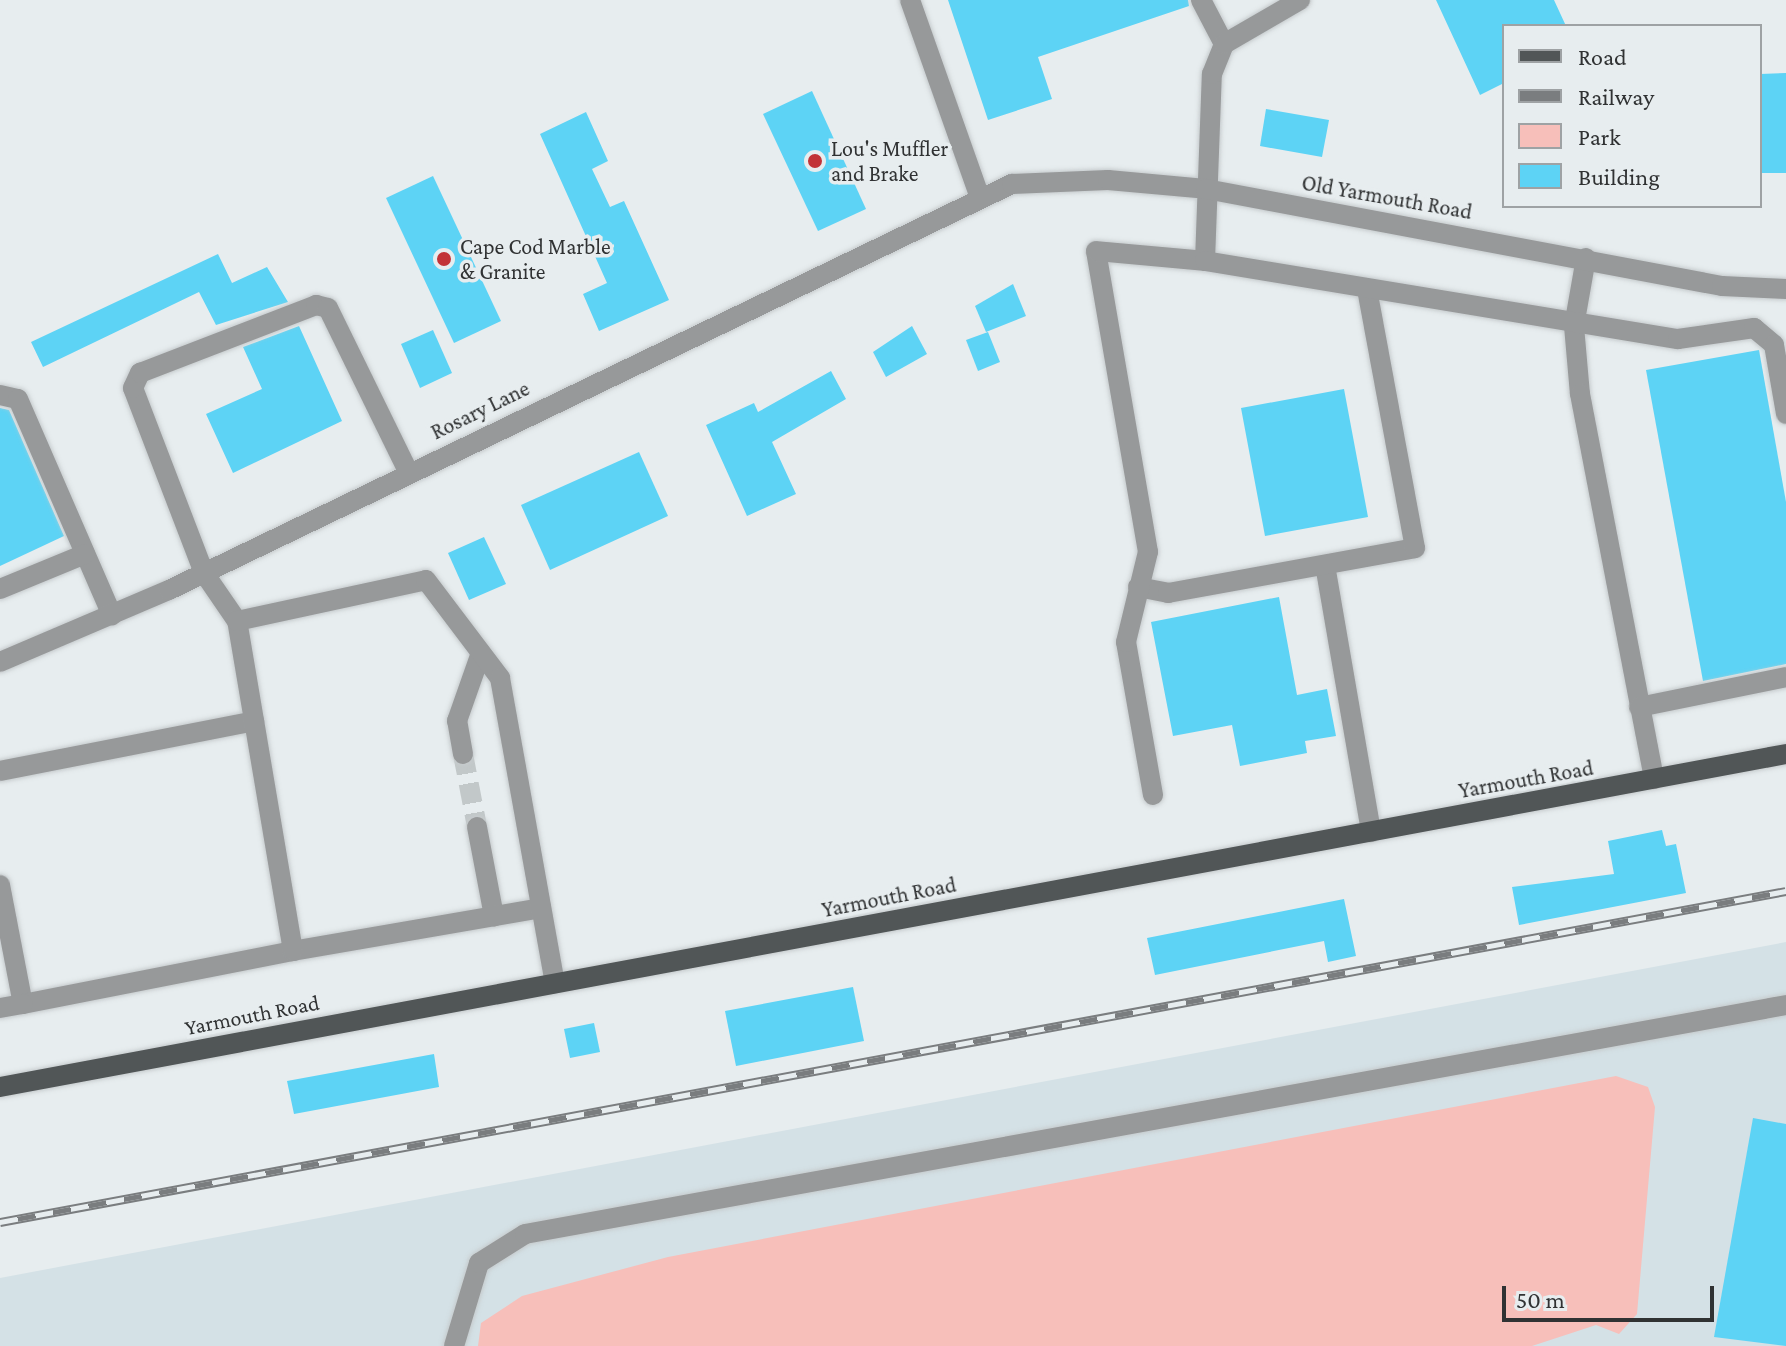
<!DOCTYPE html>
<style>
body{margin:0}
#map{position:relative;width:1786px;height:1346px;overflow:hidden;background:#e7edef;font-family:"Crimson Pro",serif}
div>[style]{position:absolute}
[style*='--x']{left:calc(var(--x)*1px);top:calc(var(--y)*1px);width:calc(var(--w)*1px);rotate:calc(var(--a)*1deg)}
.built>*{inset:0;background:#d4e1e6}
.green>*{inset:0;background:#f7bfba}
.building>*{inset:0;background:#5dd3f5}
.minor-tunnel>*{height:20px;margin-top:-10px;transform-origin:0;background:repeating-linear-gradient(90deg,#c2c8c9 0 20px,transparent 0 30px)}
.roads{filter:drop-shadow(0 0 2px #c6cbcd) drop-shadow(0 0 2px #c6cbcd)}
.minor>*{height:20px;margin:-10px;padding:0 10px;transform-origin:10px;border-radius:10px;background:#97999a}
.major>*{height:20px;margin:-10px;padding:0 10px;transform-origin:10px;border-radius:10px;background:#515657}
.rail>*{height:9px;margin-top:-4.5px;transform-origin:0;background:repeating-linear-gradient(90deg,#e7edef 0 18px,#7a7d7f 0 36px);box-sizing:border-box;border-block:2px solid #7a7d7f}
.dots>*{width:22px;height:22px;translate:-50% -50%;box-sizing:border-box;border:4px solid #e7edef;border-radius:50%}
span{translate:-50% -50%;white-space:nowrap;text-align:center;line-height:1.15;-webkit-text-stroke:7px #e7edef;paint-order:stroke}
.poi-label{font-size:22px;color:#303233}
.left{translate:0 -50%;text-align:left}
.street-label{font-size:22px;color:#303233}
.legend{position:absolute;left:1502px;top:24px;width:260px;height:184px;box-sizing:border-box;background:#e7edef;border:2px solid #9ea2a4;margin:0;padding:10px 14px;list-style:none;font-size:24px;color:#303233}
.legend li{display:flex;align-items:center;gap:16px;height:40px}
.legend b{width:40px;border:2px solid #9ea2a4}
.scale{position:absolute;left:1502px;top:1286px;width:212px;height:36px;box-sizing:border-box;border:4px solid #303233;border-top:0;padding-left:10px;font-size:24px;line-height:28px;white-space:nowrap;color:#303233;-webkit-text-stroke:6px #e7edef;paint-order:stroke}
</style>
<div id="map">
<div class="built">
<i style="clip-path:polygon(1786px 942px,1786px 1346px,0 1346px,0 1278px)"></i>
</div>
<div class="green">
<i style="clip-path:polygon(1616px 1076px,1648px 1087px,1655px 1107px,1637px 1314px,1619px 1334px,1596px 1325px,1532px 1346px,478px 1346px,481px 1323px,522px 1296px,668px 1257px)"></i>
</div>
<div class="building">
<i style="clip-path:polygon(948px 0,1188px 0,1189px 6px,1038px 57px,1052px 99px,988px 120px)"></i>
<i style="clip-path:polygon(1436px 0,1554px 0,1566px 26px,1504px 26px,1504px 83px,1480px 95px)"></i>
<i style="clip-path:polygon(1786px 73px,1786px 173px,1760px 173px,1760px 74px)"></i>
<i style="clip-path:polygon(812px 91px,866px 209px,818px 231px,763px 114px)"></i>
<i style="clip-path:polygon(1266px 109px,1329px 120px,1322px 157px,1260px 146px)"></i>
<i style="clip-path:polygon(586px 112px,608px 161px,592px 169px,610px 207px,624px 201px,669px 300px,599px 331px,583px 294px,607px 283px,540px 134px)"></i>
<i style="clip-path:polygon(433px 176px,501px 321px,454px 343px,386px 198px)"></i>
<i style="clip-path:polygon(218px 254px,232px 283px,267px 267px,288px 302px,216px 325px,199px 292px,43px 367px,31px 342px)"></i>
<i style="clip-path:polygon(1013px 284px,1026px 316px,986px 332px,975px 306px)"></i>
<i style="clip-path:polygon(299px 326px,342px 421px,233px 473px,206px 414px,262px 389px,243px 347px)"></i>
<i style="clip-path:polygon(912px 326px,927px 354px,886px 377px,873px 352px)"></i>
<i style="clip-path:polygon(433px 330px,452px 373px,420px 388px,401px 344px)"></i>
<i style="clip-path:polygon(988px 332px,1000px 362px,978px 371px,966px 340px)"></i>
<i style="clip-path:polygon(1759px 350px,1786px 502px,1786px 664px,1703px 681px,1646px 370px)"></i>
<i style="clip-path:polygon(831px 371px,846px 399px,772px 442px,796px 494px,747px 516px,706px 425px,754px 403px,758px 412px)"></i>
<i style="clip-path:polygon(1344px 389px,1368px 517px,1265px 536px,1241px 408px)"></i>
<i style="clip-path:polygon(0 408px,9px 410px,64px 536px,0 566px)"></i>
<i style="clip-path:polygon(639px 452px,668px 516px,550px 570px,521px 505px)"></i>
<i style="clip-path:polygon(484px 537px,506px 584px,469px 600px,448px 553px)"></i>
<i style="clip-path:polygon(1279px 597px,1297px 695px,1327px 689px,1336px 736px,1305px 741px,1307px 753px,1240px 766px,1232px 725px,1173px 736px,1151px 622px)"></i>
<i style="clip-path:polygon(1662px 830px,1666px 846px,1676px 844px,1686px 893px,1519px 925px,1512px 887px,1614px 874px,1608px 841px)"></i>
<i style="clip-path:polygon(1344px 899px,1356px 956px,1328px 962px,1324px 941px,1155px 975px,1147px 938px)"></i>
<i style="clip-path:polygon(853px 987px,864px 1041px,736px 1066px,725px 1011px)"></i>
<i style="clip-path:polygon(594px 1023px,600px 1052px,570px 1058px,564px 1029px)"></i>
<i style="clip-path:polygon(434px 1054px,439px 1087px,294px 1114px,287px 1081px)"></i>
<i style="clip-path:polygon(1753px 1118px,1786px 1124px,1786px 1346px,1714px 1337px)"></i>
</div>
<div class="minor-tunnel">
<i style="--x:463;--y:754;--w:74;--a:79.1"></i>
</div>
<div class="roads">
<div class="minor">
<i style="--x:910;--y:0;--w:207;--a:70.5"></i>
<i style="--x:1201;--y:0;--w:50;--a:62.4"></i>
<i style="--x:1586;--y:258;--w:69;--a:100"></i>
<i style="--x:1574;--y:326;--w:68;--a:85"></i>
<i style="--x:1580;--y:394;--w:392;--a:79.1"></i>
<i style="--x:1205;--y:261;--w:187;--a:-87.9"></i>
<i style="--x:1212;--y:74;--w:32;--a:-68"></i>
<i style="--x:1224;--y:44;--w:88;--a:-30.1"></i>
<i style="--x:0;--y:395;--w:18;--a:13"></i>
<i style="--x:18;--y:399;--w:236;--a:66.5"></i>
<i style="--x:1325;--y:565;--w:271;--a:80.2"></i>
<i style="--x:1138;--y:587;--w:31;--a:11"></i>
<i style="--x:1168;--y:593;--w:251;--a:-10.3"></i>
<i style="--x:1415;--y:548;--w:263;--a:-100.5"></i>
<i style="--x:0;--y:589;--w:92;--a:-22.4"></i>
<i style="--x:237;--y:621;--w:58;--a:-124.5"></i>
<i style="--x:204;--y:573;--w:198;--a:-111"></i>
<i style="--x:133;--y:388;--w:17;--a:-65"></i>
<i style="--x:140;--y:373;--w:189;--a:-21.1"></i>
<i style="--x:316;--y:305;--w:12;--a:14"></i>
<i style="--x:328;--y:308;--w:182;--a:63.9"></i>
<i style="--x:0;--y:662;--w:184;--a:-23.1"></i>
<i style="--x:169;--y:590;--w:936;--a:-25.72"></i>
<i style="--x:1012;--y:184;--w:96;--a:-2.4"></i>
<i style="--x:1108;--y:180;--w:98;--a:5.2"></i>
<i style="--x:1206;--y:189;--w:525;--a:10.65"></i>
<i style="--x:1722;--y:286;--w:64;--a:2.7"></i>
<i style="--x:1639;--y:707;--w:150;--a:-11.5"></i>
<i style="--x:463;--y:754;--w:34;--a:-100"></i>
<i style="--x:457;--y:721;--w:72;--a:-70.6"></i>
<i style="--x:0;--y:771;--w:259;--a:-11.1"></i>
<i style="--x:1153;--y:795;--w:155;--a:-100"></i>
<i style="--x:1126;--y:642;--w:93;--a:-76.3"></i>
<i style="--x:1148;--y:552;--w:305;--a:-99.8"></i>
<i style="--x:1096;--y:251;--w:109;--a:5.2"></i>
<i style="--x:1205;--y:261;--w:479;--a:9.4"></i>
<i style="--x:1678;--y:339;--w:77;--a:-8.2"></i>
<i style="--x:1754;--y:328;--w:26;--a:40"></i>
<i style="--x:1774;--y:345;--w:70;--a:80.1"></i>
<i style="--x:477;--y:827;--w:91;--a:79.2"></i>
<i style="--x:0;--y:885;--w:121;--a:79.1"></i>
<i style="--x:23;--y:1004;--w:275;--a:-11.1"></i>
<i style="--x:541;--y:908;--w:252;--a:170.2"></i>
<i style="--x:293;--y:951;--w:335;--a:-99.6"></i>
<i style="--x:237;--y:621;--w:193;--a:-12.2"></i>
<i style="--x:426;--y:580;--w:123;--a:52.9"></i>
<i style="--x:500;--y:678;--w:310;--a:79.8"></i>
<i style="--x:0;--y:1008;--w:23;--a:-10"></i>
<i style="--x:454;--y:1346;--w:87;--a:-73.2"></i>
<i style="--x:479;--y:1263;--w:54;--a:-32.2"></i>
<i style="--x:525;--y:1234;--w:1282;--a:-10.29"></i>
</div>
<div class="major">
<i style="--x:0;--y:1087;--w:1817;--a:-10.56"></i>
</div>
</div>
<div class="rail">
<i style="--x:0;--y:1222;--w:1816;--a:-10.5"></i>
</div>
<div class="dots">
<i style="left:815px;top:161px;background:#c23337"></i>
<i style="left:444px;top:259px;background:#c23337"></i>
</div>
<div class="poi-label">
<span class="left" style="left:831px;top:161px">Lou's Muffler<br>and Brake</span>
<span class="left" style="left:460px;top:259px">Cape Cod Marble<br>&amp; Granite</span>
</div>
<div class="street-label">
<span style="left:1387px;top:197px;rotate:10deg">Old Yarmouth Road</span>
<span style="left:480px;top:410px;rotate:-26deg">Rosary Lane</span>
<span style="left:1526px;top:779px;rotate:-10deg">Yarmouth Road</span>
<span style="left:889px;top:897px;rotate:-11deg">Yarmouth Road</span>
<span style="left:252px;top:1015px;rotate:-11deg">Yarmouth Road</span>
</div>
<ul class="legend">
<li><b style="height:10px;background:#515657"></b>Road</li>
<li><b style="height:10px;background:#7a7d7f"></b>Railway</li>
<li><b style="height:22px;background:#f7bfba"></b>Park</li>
<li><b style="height:22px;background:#5dd3f5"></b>Building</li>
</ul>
<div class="scale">50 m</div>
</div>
